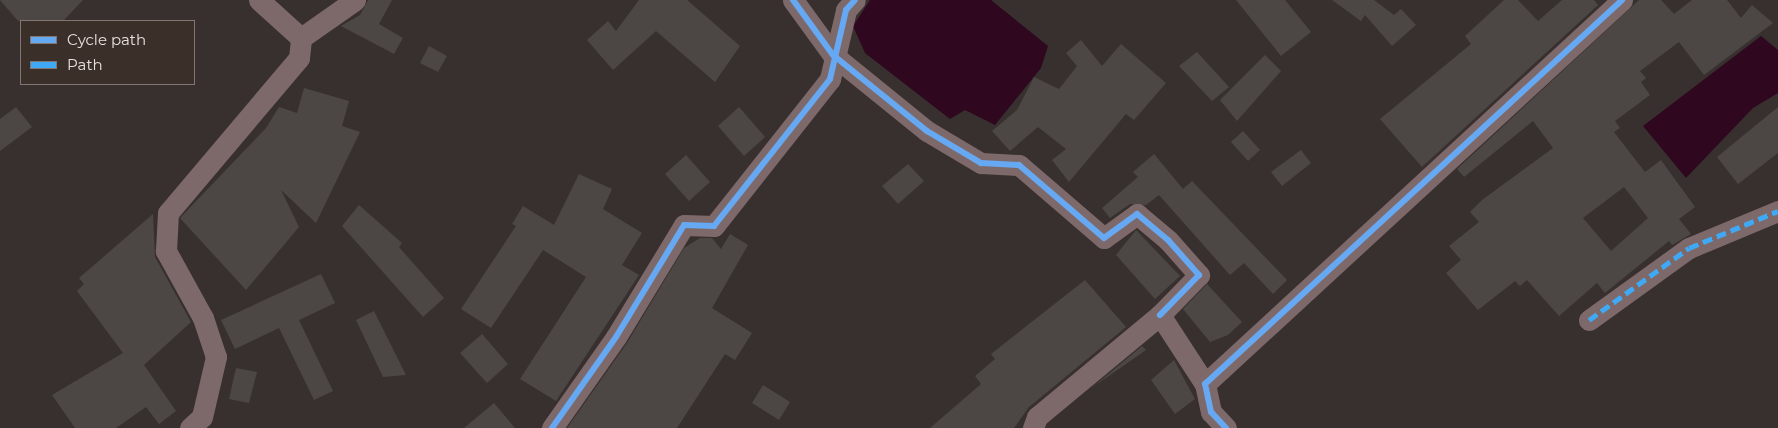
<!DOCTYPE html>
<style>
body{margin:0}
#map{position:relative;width:1778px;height:428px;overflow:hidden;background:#37302e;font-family:Montserrat,sans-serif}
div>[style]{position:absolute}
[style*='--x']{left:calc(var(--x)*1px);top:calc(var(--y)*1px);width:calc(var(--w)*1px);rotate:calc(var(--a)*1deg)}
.water>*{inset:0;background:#2f071f}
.building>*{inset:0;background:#4c4745}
.minor>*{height:21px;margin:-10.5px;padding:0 10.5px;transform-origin:10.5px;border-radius:10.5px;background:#7e696a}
.quiet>*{height:5px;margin-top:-2.5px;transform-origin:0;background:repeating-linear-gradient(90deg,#3fa9f5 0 10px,transparent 0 15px)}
.cycleway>*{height:6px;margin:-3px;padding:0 3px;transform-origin:3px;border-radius:3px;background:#66a8f1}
span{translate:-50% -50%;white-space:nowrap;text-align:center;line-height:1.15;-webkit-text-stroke:5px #3b2f2a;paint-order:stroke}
.legend{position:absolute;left:20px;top:20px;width:175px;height:65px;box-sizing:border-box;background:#3b2f2a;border:1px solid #817672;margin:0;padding:6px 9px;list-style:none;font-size:15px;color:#e9e1de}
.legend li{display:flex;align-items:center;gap:10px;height:25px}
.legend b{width:25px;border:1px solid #817672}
</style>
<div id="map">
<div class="water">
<i style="clip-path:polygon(870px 0,991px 0,1048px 46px,1041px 68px,995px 125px,965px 110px,950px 119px,865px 53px,853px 26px)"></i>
<i style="clip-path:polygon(1761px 36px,1778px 50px,1778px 93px,1753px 108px,1686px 178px,1643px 126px)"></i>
</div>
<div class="building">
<i style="clip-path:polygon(0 0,83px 0,63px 21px,18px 21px)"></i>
<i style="clip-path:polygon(368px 0,392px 0,379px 24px,403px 38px,394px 54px,341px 26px,360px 15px)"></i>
<i style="clip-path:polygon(639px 0,687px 0,740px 46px,715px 82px,656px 31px,613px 70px,587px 40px,608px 21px,616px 31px)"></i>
<i style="clip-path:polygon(1236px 0,1285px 0,1311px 32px,1281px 56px)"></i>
<i style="clip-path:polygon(1332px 0,1374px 0,1394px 15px,1401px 9px,1416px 25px,1392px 46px,1365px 15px,1361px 21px)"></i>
<i style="clip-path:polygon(1504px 0,1518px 0,1538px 21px,1562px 0,1594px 0,1598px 5px,1422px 167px,1380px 119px,1471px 44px,1465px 36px)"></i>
<i style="clip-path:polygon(evenodd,1639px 0,1661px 0,1674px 14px,1692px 0,1727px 0,1741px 18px,1752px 5px,1773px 23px,1704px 75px,1679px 42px,1640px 71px,1646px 78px,1641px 82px,1650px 95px,1615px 121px,1620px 128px,1614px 132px,1645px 172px,1661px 160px,1695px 207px,1679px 219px,1691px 234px,1672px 245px,1669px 241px,1605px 293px,1597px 283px,1559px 316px,1527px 280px,1520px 286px,1515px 281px,1478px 310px,1446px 273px,1461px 260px,1449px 246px,1479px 222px,1470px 212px,1482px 200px,1553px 148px,1533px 121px,1464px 177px,1457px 169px,1639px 0,1624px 187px,1648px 218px,1611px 251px,1583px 218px,1624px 187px)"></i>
<i style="clip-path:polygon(1081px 40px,1102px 66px,1121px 44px,1166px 83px,1134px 120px,1126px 114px,1069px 182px,1052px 160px,1066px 149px,1038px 127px,1010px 151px,992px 131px,1017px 110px,1034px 77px,1059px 89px,1077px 66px,1066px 53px)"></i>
<i style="clip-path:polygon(429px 46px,447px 56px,438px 72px,420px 63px)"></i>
<i style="clip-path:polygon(1197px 52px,1229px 87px,1212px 101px,1179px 66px)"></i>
<i style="clip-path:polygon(1265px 55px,1281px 71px,1237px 121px,1220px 100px)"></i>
<i style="clip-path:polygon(304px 88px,349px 101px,342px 126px,360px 132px,316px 223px,281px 190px,299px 227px,246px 290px,180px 218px,266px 128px,279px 107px,297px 113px)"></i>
<i style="clip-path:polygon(16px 107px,32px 127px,0 151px,0 119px)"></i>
<i style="clip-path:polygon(739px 107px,765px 137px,744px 156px,718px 126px)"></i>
<i style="clip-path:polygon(1778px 107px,1778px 153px,1738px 184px,1717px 157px)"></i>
<i style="clip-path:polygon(1243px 131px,1260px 150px,1248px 161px,1231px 142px)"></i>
<i style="clip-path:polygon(1301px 150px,1311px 163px,1282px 186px,1271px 172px)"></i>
<i style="clip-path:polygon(1154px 154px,1183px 189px,1192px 181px,1287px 280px,1273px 294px,1244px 263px,1230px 275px,1159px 195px,1146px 205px,1130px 204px,1110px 218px,1102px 208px,1138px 177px,1133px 172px)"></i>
<i style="clip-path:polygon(686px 155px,710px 182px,689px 201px,665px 174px)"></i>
<i style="clip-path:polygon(908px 164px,924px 181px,898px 204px,882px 186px)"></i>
<i style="clip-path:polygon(579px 174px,612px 189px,603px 209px,642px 233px,622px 265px,639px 275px,556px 401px,520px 379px,586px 277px,543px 250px,491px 328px,461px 309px,516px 226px,512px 224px,523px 206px,554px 225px)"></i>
<i style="clip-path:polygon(359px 205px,402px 243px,399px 247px,444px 298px,423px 317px,342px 226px)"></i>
<i style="clip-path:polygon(153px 214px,155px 257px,191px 322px,144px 365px,176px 411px,159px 424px,146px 407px,116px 428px,75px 428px,52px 395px,123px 353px,77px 291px,84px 284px,79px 278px)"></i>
<i style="clip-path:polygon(1136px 230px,1180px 276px,1155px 299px,1116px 255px)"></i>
<i style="clip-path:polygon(730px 234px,748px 245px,712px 308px,752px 333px,735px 360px,725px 354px,677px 428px,567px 428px,627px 343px,684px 248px,700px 238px,712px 238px,721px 249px)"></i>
<i style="clip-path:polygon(321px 274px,335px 303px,299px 320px,333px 391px,314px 400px,279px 328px,235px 349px,221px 320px)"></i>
<i style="clip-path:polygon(1085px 280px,1126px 327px,1029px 407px,1014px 428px,930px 428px,981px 384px,975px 376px,995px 359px,991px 354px)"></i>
<i style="clip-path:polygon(1207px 284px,1242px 322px,1228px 335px,1210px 342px,1183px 309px)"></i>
<i style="clip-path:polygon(374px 311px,406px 375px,383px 377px,356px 320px)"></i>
<i style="clip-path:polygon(482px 334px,508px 364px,487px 383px,460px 353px)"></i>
<i style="clip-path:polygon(1142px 346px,1146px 350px,1093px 387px)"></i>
<i style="clip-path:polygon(1174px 360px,1195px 399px,1175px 414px,1151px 380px)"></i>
<i style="clip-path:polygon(236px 368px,257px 372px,249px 403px,229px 399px)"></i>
<i style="clip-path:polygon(763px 385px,790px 402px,779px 420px,752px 403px)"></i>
<i style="clip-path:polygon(494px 403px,515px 428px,464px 428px)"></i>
</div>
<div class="minor">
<i style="--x:259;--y:0;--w:57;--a:42.1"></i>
<i style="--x:793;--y:0;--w:68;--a:54"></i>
<i style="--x:833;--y:55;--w:121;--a:39"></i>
<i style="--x:927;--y:131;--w:63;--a:30.7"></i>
<i style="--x:981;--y:163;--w:38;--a:3"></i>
<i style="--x:1019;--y:165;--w:112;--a:40.7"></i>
<i style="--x:1104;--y:238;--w:41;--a:-36"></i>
<i style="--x:1137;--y:214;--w:40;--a:40"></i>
<i style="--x:1168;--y:240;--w:47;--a:48.5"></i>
<i style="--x:1199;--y:275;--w:56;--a:134.3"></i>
<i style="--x:1589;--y:320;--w:123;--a:-35.8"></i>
<i style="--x:1689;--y:248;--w:96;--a:-22.6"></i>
<i style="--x:190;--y:428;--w:16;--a:-43"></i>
<i style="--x:202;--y:417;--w:62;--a:-76.9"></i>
<i style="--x:216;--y:357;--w:41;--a:-108.4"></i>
<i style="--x:203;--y:318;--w:77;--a:-118.9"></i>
<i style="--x:166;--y:251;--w:38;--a:-87"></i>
<i style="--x:168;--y:213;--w:203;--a:-49.8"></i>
<i style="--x:299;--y:58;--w:20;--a:-84"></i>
<i style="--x:301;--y:38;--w:66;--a:-35.1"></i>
<i style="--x:552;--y:428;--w:111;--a:-54.9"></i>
<i style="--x:616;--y:337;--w:131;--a:-58.7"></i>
<i style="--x:684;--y:225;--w:30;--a:2"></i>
<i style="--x:714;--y:226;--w:187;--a:-51.7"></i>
<i style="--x:830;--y:79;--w:71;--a:-76.9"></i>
<i style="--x:846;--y:10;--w:13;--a:-48"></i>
<i style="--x:1033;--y:428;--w:12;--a:-70"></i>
<i style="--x:1037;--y:417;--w:160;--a:-39.7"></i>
<i style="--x:1160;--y:315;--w:82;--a:56.9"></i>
<i style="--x:1226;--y:428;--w:22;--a:-133"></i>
<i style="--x:1211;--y:412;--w:29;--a:-102"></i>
<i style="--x:1205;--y:384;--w:567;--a:-42.64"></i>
</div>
<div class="quiet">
<i style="--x:1589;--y:320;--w:123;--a:-35.8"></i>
<i style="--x:1689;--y:248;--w:96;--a:-22.6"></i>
</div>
<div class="cycleway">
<i style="--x:793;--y:0;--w:68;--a:54"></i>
<i style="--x:833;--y:55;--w:121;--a:39"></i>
<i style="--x:927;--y:131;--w:63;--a:30.7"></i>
<i style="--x:981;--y:163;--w:38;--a:3"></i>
<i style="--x:1019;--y:165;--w:112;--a:40.7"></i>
<i style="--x:1104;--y:238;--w:41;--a:-36"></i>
<i style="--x:1137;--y:214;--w:40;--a:40"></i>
<i style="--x:1168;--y:240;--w:47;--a:48.5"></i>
<i style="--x:1199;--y:275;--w:56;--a:134.3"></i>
<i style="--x:552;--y:428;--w:111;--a:-54.9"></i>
<i style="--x:616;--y:337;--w:131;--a:-58.7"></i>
<i style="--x:684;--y:225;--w:30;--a:2"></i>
<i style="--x:714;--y:226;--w:187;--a:-51.7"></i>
<i style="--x:830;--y:79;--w:71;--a:-76.9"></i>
<i style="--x:846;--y:10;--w:13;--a:-48"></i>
<i style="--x:1226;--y:428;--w:22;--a:-133"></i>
<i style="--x:1211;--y:412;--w:29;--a:-102"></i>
<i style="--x:1205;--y:384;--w:567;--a:-42.64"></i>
</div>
<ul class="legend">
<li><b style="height:6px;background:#66a8f1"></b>Cycle path</li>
<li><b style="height:6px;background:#3fa9f5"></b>Path</li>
</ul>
</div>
